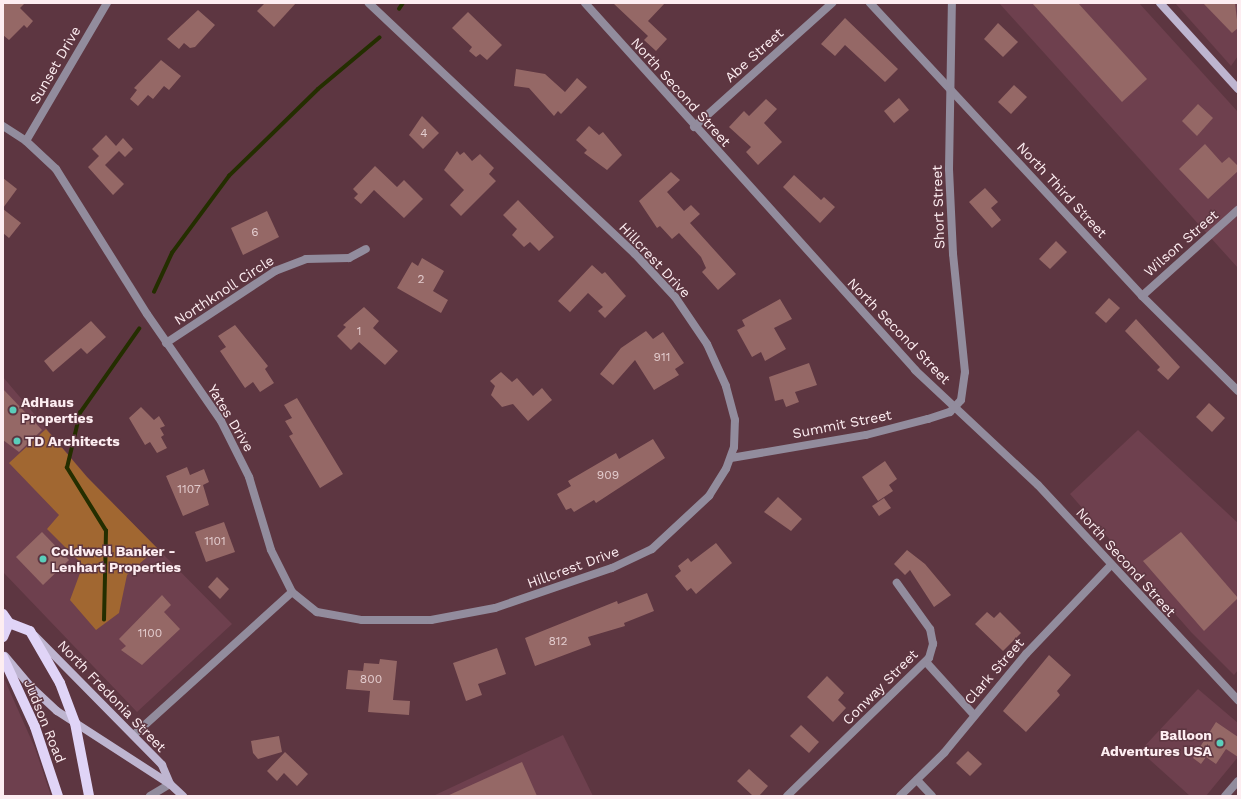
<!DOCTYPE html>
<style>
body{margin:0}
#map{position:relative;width:1241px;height:799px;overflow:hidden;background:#5d3641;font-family:"Work Sans",sans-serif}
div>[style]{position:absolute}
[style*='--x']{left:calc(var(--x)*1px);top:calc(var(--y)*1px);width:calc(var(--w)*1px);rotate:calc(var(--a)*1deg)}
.built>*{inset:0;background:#6e404e}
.forest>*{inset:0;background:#a16731}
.stream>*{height:3.5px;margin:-1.75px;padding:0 1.75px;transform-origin:1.75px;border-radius:1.75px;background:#242e00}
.building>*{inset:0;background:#956866}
.street>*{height:8px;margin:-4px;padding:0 4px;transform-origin:4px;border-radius:4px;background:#928c9d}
.secondary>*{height:8px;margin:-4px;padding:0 4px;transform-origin:4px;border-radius:4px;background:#beb5d0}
.primary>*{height:10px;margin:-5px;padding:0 5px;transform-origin:5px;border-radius:5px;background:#e0d4f7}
.dots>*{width:11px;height:11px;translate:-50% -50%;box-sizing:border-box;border:2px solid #5d3641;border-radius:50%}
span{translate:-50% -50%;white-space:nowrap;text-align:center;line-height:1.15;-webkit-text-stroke:3px #5d3641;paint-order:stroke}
.number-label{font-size:12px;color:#e3ccce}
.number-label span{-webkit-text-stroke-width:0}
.street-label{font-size:14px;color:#fdedf1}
.poi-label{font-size:14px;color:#fdedf1;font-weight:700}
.left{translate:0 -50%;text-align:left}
.right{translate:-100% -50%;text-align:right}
.frame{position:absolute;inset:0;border:4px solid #fdedf1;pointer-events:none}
</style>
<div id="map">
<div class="built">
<i style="clip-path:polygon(999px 3px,1139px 3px,1238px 112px,1238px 268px)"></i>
<i style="clip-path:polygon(1175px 3px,1238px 3px,1238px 56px,1231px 66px)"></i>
<i style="clip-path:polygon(3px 377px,89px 479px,232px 624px,137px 712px,3px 572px)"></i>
<i style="clip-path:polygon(1138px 430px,1238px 523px,1238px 670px,1234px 675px,1191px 632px,1070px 494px)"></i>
<i style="clip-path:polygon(3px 676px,35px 748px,51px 796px,3px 796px)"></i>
<i style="clip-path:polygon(1198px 689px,1238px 723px,1238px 757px,1206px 796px,1190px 796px,1140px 751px)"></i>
<i style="clip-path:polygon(563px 735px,593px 796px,433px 796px)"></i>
</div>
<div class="forest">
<i style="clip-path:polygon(46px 429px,87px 477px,157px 548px,127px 575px,119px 613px,96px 630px,70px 600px,83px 565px,47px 529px,59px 515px,9px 463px)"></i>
</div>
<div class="stream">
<i style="--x:399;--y:9;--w:7;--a:-56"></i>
<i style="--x:154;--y:292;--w:43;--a:-65.2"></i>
<i style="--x:172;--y:253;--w:96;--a:-53.5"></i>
<i style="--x:229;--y:176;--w:124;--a:-44.3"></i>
<i style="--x:318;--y:89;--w:80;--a:-39.9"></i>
<i style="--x:104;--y:620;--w:89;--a:-88.7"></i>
<i style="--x:106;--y:531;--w:74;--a:-121.8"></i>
<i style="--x:67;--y:468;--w:57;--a:-76.7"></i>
<i style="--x:80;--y:413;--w:103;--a:-54.9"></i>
</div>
<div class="building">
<i style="clip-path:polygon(3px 3px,25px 3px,20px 8px,33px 21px,27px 28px,24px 25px,9px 40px,3px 35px)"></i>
<i style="clip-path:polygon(265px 3px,296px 3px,274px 27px,257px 11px)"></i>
<i style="clip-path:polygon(613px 3px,665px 3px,648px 21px,667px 39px,656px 51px,644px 40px,648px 36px)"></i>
<i style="clip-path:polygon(1032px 3px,1078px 3px,1147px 79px,1122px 102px)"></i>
<i style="clip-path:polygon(1203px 3px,1235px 3px,1238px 28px,1232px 33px)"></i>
<i style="clip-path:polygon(198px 10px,215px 25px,195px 47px,190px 48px,184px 43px,179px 49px,167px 39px)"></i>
<i style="clip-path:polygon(468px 12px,502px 45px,487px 60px,480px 54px,476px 57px,469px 51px,472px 47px,452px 28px)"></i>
<i style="clip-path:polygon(845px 18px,898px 69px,885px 82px,845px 45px,835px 56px,821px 44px)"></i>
<i style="clip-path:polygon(998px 23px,1018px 42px,1003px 57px,984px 39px)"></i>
<i style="clip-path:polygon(161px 60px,181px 76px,169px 90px,164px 86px,153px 99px,148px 95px,138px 106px,130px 99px,137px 90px,134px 88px)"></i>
<i style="clip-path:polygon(516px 69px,545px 74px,565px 92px,577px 78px,587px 87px,561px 114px,558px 111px,554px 116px,529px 88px,514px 86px)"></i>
<i style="clip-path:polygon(1014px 85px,1027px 97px,1011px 114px,998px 102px)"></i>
<i style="clip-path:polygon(899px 98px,909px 110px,894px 123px,884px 111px)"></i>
<i style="clip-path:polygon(766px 99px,777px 109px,764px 123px,782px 142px,758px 165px,746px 152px,751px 147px,729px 127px,744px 111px,749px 116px)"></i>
<i style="clip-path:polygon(1198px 104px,1213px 118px,1197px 136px,1182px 121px)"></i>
<i style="clip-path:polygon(422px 116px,439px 133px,423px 149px,409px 135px)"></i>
<i style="clip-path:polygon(589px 126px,599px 135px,603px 132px,622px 155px,607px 170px,584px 153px,587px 150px,576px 140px)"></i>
<i style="clip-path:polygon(106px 135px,116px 146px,123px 138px,133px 149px,125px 157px,119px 151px,105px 165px,124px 184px,113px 195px,88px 167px,99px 156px,92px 149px)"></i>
<i style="clip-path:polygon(1205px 144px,1222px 163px,1229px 157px,1238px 166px,1238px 171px,1208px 199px,1179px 169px)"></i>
<i style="clip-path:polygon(457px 151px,460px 155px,464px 152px,472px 161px,480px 154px,494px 168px,489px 174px,496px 181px,461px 216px,450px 205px,464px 190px,444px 170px)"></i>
<i style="clip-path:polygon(375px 166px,397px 187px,404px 180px,423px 199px,404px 218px,374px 190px,361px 204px,354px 198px,358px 194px,353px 189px)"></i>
<i style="clip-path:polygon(671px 172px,680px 180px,667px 192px,684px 211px,691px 205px,700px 214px,690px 223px,736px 274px,718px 290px,702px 272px,706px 268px,701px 257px,679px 233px,672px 239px,660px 226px,657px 228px,639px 201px)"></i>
<i style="clip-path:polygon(794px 175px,821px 200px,824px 197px,835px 207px,820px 223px,783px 187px)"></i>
<i style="clip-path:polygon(3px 178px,17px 189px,3px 208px)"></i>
<i style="clip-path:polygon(985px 188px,998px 202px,991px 208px,1001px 220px,992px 228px,969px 202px)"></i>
<i style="clip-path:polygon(518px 200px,554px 237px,539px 251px,530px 242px,524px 247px,512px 235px,517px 229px,503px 215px)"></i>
<i style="clip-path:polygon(3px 209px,21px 223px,9px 238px,3px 233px)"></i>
<i style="clip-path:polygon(267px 211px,279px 237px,243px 255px,231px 228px)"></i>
<i style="clip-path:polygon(1056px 241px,1067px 252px,1050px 269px,1039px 259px)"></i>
<i style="clip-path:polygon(422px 258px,444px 271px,433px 291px,448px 300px,441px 313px,397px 288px,412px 262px,418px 266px)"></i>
<i style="clip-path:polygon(592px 265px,602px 274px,605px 272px,626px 296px,605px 318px,598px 311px,603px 307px,588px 293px,570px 312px,558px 301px)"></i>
<i style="clip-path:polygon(1109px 298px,1120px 308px,1106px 323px,1095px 313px)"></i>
<i style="clip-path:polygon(780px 299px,792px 319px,774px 328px,786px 349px,765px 361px,761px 352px,752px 357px,737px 330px,745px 326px,742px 320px)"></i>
<i style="clip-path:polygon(364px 307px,379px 321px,373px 328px,398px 351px,385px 365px,359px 342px,351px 350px,337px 336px,346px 327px,343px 325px)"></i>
<i style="clip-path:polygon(1136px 319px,1180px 367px,1168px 380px,1157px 370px,1160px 367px,1125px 331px)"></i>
<i style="clip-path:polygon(91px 321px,106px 337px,87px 354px,81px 348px,53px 372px,44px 361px)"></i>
<i style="clip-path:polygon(235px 325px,268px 366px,265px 369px,274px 383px,260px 392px,253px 382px,245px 388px,220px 351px,226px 347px,218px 336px)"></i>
<i style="clip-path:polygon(646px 331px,653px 339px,663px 332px,684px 363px,675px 369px,679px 375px,654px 390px,635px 360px,613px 385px,600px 374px,621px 348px)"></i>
<i style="clip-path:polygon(809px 363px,817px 385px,795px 392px,799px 402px,786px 407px,783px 399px,775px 401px,769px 377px)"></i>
<i style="clip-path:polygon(501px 372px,512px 382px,517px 378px,533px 396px,542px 388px,552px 400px,528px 421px,513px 404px,502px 407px,491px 395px,495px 386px,490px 381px)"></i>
<i style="clip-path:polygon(3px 389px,42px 430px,19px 452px,3px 440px)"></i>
<i style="clip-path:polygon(297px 398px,343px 474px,320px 488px,289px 436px,293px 434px,285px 421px,292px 418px,284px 405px)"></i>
<i style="clip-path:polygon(1209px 403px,1225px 418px,1212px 432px,1196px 417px)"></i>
<i style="clip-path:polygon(141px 407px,154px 420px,159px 416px,165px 426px,160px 428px,164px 435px,161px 437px,167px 448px,157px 453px,150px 442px,145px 445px,129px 418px)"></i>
<i style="clip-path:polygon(653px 439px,665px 458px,596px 503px,594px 500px,574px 512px,571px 508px,566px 510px,557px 494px,571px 486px,568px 481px,616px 453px,619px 459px)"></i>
<i style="clip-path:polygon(885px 461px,897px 479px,889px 485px,893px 491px,878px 501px,862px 477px)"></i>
<i style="clip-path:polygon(187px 467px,190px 475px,204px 469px,209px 482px,203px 485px,209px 505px,183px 516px,166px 476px)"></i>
<i style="clip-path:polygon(778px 497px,802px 519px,791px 531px,764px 512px)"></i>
<i style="clip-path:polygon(884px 498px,891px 508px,879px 516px,872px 506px)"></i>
<i style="clip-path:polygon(224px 522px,235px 552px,206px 562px,195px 532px)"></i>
<i style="clip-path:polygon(42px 532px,69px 560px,43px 585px,16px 557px)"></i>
<i style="clip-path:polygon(1181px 532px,1238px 598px,1204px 631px,1143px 561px)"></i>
<i style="clip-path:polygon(716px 543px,732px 563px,696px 594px,691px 588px,687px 591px,675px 576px,681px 571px,678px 566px,688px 558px,691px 562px)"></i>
<i style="clip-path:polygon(907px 550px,925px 564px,951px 595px,934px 607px,910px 570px,905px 575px,894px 564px)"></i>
<i style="clip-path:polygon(217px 577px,229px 589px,220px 599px,208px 587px)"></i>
<i style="clip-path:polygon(647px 593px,654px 611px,624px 623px,625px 626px,588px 637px,591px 645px,535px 666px,525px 638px,617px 601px,618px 604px)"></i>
<i style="clip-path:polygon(162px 595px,171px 605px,164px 612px,180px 629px,142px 665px,121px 650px,126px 646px,119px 639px)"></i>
<i style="clip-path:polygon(987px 612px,994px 618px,1000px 612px,1021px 633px,1003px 651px,975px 624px)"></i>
<i style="clip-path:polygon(497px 648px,506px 674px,478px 684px,482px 695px,466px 701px,453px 663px)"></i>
<i style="clip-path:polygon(1049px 655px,1071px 675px,1057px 691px,1060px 695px,1026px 732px,1003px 711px)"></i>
<i style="clip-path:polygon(380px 659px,397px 661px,393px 700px,410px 701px,409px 715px,368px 712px,370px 691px,346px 689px,348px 670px,363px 671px,364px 663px,379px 664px)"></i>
<i style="clip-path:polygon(827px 676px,844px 693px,838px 700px,846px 708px,833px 722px,807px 697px)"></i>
<i style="clip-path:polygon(1216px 722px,1238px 737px,1238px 757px,1226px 749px,1216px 764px,1206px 757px,1201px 764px,1193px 758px)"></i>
<i style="clip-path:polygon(801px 725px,819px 742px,809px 753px,790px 736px)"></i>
<i style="clip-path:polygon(279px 736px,282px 752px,258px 759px,253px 753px,251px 741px)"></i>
<i style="clip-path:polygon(968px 751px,982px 764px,970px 776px,956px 763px)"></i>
<i style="clip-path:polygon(285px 752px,308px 774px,297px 786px,284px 773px,277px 781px,267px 771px)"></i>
<i style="clip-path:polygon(522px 762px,537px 796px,447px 796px)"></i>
<i style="clip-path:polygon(749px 769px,768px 786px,759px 796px,753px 796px,737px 781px)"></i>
</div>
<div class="street">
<i style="--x:585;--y:3;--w:494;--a:48"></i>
<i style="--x:915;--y:370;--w:168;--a:43.1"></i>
<i style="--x:1038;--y:485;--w:294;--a:47.1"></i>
<i style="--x:870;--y:3;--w:400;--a:47.1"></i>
<i style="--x:1142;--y:296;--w:135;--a:44.7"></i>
<i style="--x:3;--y:126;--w:27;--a:33"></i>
<i style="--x:26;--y:141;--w:41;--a:43"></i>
<i style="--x:56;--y:169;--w:171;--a:57.9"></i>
<i style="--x:147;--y:314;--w:130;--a:55.3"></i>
<i style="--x:221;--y:421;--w:63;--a:63.4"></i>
<i style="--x:249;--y:477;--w:76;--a:73.2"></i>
<i style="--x:271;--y:550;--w:47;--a:63.4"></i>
<i style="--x:292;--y:592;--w:213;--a:137.9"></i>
<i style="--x:694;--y:127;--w:186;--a:-41.9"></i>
<i style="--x:26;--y:141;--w:160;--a:-59.6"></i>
<i style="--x:1142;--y:296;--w:129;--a:-41.9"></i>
<i style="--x:166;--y:343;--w:131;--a:-33.4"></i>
<i style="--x:275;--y:271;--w:33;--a:-21"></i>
<i style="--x:306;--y:259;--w:43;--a:-1.3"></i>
<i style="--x:349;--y:258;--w:19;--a:-28"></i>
<i style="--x:731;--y:458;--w:137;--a:-9.7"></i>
<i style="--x:866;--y:435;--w:64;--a:-14.5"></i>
<i style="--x:928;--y:419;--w:23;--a:-18"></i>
<i style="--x:950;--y:412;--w:16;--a:-47"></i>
<i style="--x:961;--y:400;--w:28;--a:-82"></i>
<i style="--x:965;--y:372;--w:119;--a:-95.8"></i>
<i style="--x:953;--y:254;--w:85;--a:-92.7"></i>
<i style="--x:949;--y:169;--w:166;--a:-89"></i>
<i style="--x:292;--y:592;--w:32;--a:39"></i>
<i style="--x:317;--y:612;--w:46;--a:10.1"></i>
<i style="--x:362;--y:620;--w:69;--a:0"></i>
<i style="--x:431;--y:620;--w:65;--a:-10.6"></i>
<i style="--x:495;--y:608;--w:124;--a:-18.9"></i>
<i style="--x:612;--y:568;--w:44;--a:-25.4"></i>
<i style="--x:652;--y:549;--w:78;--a:-42.9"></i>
<i style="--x:709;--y:496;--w:32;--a:-58"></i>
<i style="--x:726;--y:469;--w:23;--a:-70"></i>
<i style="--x:734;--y:447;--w:27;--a:-88"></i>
<i style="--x:735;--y:420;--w:35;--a:-105"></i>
<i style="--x:726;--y:386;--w:46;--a:-114.3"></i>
<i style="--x:707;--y:344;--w:57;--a:-124.2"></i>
<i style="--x:675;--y:297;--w:59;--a:-132.9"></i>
<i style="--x:635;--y:254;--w:366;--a:-136.7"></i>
<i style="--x:926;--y:662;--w:72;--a:47.8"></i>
<i style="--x:917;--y:780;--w:22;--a:47"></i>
<i style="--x:150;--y:796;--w:23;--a:-31"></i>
<i style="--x:787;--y:796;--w:198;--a:-44.2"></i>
<i style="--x:929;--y:658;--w:15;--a:-74"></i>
<i style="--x:933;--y:644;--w:15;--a:-101"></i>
<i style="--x:930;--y:629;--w:57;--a:-125.7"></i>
<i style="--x:900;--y:796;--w:62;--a:-44.3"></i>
<i style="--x:944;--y:753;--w:129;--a:-50.4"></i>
<i style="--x:1026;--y:654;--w:123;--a:-46.3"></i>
<i style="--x:1225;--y:796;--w:20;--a:-49"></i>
</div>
<div class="secondary">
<i style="--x:1160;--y:3;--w:116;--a:47.8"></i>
<i style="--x:35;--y:636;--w:181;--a:45.4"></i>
<i style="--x:162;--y:765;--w:21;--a:67"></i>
<i style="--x:5;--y:656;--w:38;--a:50"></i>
<i style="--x:29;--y:685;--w:38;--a:43"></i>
<i style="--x:57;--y:711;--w:135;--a:32.9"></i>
<i style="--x:170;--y:784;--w:18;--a:43"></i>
</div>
<div class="primary">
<i style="--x:3;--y:614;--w:11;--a:56"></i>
<i style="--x:9;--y:623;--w:22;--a:21"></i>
<i style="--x:30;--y:631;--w:60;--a:60"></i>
<i style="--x:60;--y:683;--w:43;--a:69.4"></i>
<i style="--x:75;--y:723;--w:74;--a:79.1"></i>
<i style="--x:3;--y:637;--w:15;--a:-67"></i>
<i style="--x:3;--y:657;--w:77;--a:65.4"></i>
<i style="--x:35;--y:727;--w:73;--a:71.6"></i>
</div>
<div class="dots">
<i style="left:13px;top:410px;background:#5bcebb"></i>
<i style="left:17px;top:441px;background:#5bcebb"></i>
<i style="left:43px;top:559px;background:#5bcebb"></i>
<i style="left:1220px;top:743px;background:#5bcebb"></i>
</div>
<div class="number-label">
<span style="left:424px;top:134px">4</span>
<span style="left:255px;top:233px">6</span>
<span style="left:421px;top:280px">2</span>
<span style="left:359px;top:332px">1</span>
<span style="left:662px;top:358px">911</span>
<span style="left:608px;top:476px">909</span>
<span style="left:189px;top:490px">1107</span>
<span style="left:215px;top:542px">1101</span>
<span style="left:150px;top:634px">1100</span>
<span style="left:558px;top:642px">812</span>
<span style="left:371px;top:680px">800</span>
</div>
<div class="street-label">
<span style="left:754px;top:55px;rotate:-42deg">Abe Street</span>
<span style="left:55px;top:65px;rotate:-60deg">Sunset Drive</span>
<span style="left:681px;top:92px;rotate:48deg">North Second Street</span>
<span style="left:1062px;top:190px;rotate:47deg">North Third Street</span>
<span style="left:938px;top:207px;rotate:-92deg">Short Street</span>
<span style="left:1181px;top:243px;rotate:-41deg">Wilson Street</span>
<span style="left:655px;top:260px;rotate:47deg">Hillcrest Drive</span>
<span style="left:224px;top:290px;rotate:-33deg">Northknoll Circle</span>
<span style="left:899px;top:331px;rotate:46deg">North Second Street</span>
<span style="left:231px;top:418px;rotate:59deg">Yates Drive</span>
<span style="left:842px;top:424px;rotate:-11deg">Summit Street</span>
<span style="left:1126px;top:562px;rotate:48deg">North Second Street</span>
<span style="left:573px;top:567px;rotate:-20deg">Hillcrest Drive</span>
<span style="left:994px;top:671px;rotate:-49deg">Clark Street</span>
<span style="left:880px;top:687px;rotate:-45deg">Conway Street</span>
<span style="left:112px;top:696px;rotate:46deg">North Fredonia Street</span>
<span style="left:45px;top:721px;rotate:68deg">Judson Road</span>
</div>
<div class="poi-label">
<span class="left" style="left:21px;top:410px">AdHaus<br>Properties</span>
<span class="left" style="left:25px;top:441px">TD Architects</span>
<span class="left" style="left:51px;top:559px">Coldwell Banker -<br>Lenhart Properties</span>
<span class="right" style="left:1212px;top:743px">Balloon<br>Adventures USA</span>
</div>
<div class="frame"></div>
</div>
